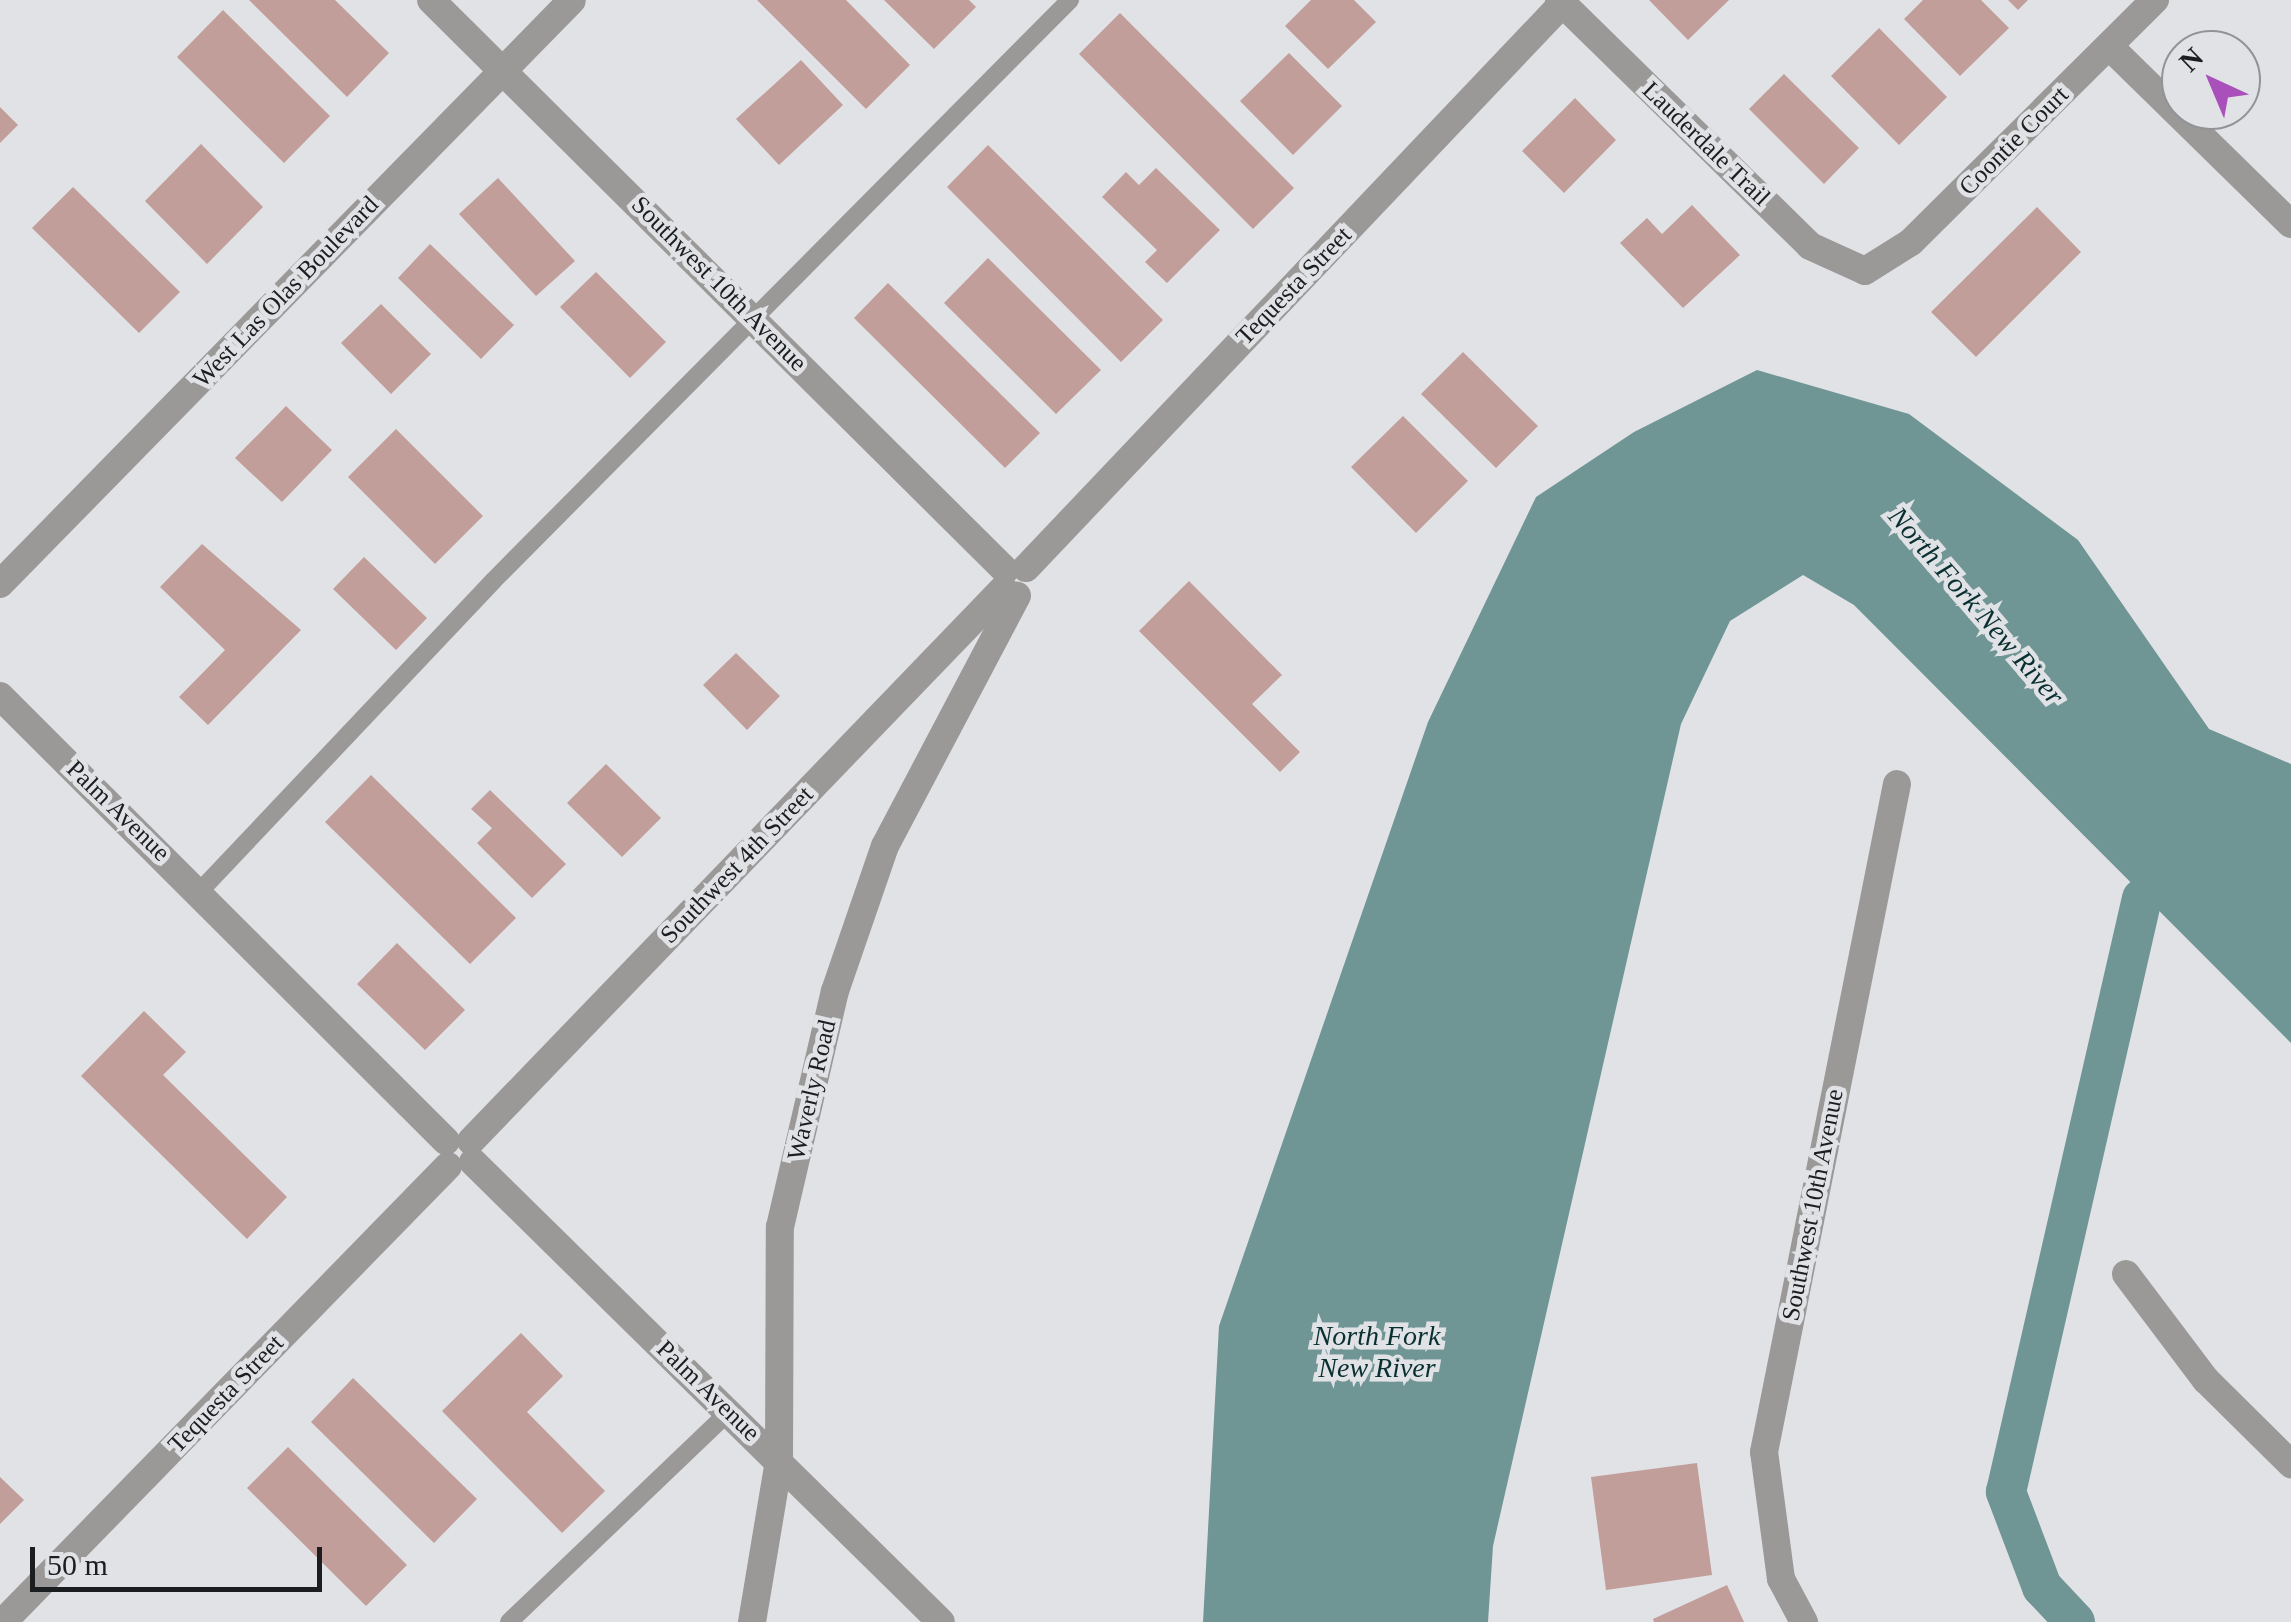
<!DOCTYPE html>
<style>
body{margin:0}
#map{position:relative;width:2291px;height:1622px;overflow:hidden;background:#e1e2e6;font-family:"Times New Roman",serif}
div>[style]{position:absolute}
[style*='--x']{left:calc(var(--x)*1px);top:calc(var(--y)*1px);width:calc(var(--w)*1px);rotate:calc(var(--a)*1deg)}
.water>*{inset:0;background:#709595}
.canal>*{height:40px;margin:-20px;padding:0 20px;transform-origin:20px;border-radius:20px;background:#709595}
.building>*{inset:0;background:#c19e9a}
.service>*{height:18px;margin:-9px;padding:0 9px;transform-origin:9px;border-radius:9px;background:#9a9998}
.minor>*{height:28px;margin:-14px;padding:0 14px;transform-origin:14px;border-radius:14px;background:#9a9998}
span{translate:-50% -50%;white-space:nowrap;text-align:center;line-height:1.15;-webkit-text-stroke:9px #e1e2e6;paint-order:stroke}
.street-label{font-size:25px;color:#1c1d1e}
.water-label{font-size:28px;color:#083031;font-style:italic}
.north{position:absolute;left:2161px;top:30px;width:100px;height:100px;box-sizing:border-box;background:#e1e2e6;border:2px solid #929396;border-radius:50%;rotate:316deg;font-size:28px;font-weight:700;line-height:40px;text-align:center;color:#1c1d1e}
.north::after{content:'';display:block;margin:auto;width:35px;height:45px;background:#a950bb;clip-path:polygon(50% 0,100% 100%,50% 72%,0 100%)}
.scale{position:absolute;left:30px;top:1547px;width:292px;height:45px;box-sizing:border-box;border:5px solid #1c1d1e;border-top:0;padding-left:12px;font-size:30px;line-height:35px;white-space:nowrap;color:#1c1d1e;-webkit-text-stroke:8px #e1e2e6;paint-order:stroke}
</style>
<div id="map">
<div class="water">
<i style="clip-path:polygon(1757px 370px,1909px 414px,2078px 540px,2209px 729px,2291px 764px,2291px 1043px,1854px 605px,1803px 575px,1730px 621px,1681px 724px,1493px 1546px,1488px 1622px,1203px 1622px,1219px 1326px,1428px 722px,1536px 497px,1634px 432px)"></i>
</div>
<div class="canal">
<i style="--x:2075;--y:1622;--w:48;--a:-133.3"></i>
<i style="--x:2042;--y:1587;--w:102;--a:-110.8"></i>
<i style="--x:2006;--y:1492;--w:609;--a:-77.1"></i>
</div>
<div class="building">
<i style="clip-path:polygon(249px 0,335px 0,389px 53px,347px 97px)"></i>
<i style="clip-path:polygon(757px 0,846px 0,910px 65px,866px 109px)"></i>
<i style="clip-path:polygon(884px 0,969px 0,976px 7px,934px 49px)"></i>
<i style="clip-path:polygon(1311px 0,1354px 0,1376px 22px,1328px 69px,1285px 26px)"></i>
<i style="clip-path:polygon(1649px 0,1729px 0,1688px 40px)"></i>
<i style="clip-path:polygon(1923px 0,1981px 0,2009px 28px,1960px 76px,1904px 19px)"></i>
<i style="clip-path:polygon(2008px 0,2028px 0,2018px 10px)"></i>
<i style="clip-path:polygon(223px 10px,330px 116px,284px 163px,177px 57px)"></i>
<i style="clip-path:polygon(1120px 13px,1294px 188px,1253px 229px,1079px 54px)"></i>
<i style="clip-path:polygon(1879px 28px,1947px 97px,1899px 145px,1831px 76px)"></i>
<i style="clip-path:polygon(1289px 53px,1342px 106px,1293px 155px,1240px 101px)"></i>
<i style="clip-path:polygon(801px 60px,843px 105px,779px 165px,736px 119px)"></i>
<i style="clip-path:polygon(1784px 74px,1859px 148px,1824px 184px,1749px 109px)"></i>
<i style="clip-path:polygon(1575px 98px,1616px 140px,1564px 193px,1522px 151px)"></i>
<i style="clip-path:polygon(0 107px,18px 125px,0 143px)"></i>
<i style="clip-path:polygon(201px 144px,263px 207px,207px 264px,145px 201px)"></i>
<i style="clip-path:polygon(988px 145px,1163px 320px,1121px 362px,947px 187px)"></i>
<i style="clip-path:polygon(1156px 168px,1220px 230px,1167px 283px,1145px 262px,1157px 250px,1102px 197px,1126px 172px,1139px 185px)"></i>
<i style="clip-path:polygon(498px 178px,575px 261px,536px 296px,459px 214px)"></i>
<i style="clip-path:polygon(73px 187px,180px 292px,139px 333px,32px 228px)"></i>
<i style="clip-path:polygon(1692px 205px,1740px 255px,1683px 308px,1620px 243px,1647px 218px,1662px 234px)"></i>
<i style="clip-path:polygon(2037px 207px,2081px 252px,1976px 357px,1931px 312px)"></i>
<i style="clip-path:polygon(430px 244px,514px 325px,481px 359px,398px 278px)"></i>
<i style="clip-path:polygon(988px 258px,1101px 370px,1056px 414px,944px 303px)"></i>
<i style="clip-path:polygon(596px 272px,666px 342px,630px 378px,560px 307px)"></i>
<i style="clip-path:polygon(888px 283px,1040px 433px,1005px 468px,854px 318px)"></i>
<i style="clip-path:polygon(381px 304px,431px 354px,391px 394px,341px 343px)"></i>
<i style="clip-path:polygon(1463px 352px,1538px 426px,1496px 468px,1421px 394px)"></i>
<i style="clip-path:polygon(286px 406px,332px 450px,282px 502px,235px 458px)"></i>
<i style="clip-path:polygon(1403px 416px,1468px 481px,1416px 533px,1351px 467px)"></i>
<i style="clip-path:polygon(396px 429px,483px 516px,435px 564px,348px 477px)"></i>
<i style="clip-path:polygon(202px 544px,301px 630px,208px 725px,179px 697px,225px 650px,160px 587px)"></i>
<i style="clip-path:polygon(364px 557px,427px 618px,396px 650px,333px 589px)"></i>
<i style="clip-path:polygon(1189px 581px,1282px 675px,1252px 704px,1300px 752px,1280px 772px,1139px 631px)"></i>
<i style="clip-path:polygon(736px 653px,780px 696px,747px 730px,703px 685px)"></i>
<i style="clip-path:polygon(606px 764px,661px 818px,622px 857px,567px 803px)"></i>
<i style="clip-path:polygon(371px 775px,516px 918px,470px 964px,325px 822px)"></i>
<i style="clip-path:polygon(490px 790px,566px 864px,532px 898px,477px 843px,492px 828px,471px 809px)"></i>
<i style="clip-path:polygon(397px 943px,465px 1010px,425px 1050px,357px 984px)"></i>
<i style="clip-path:polygon(144px 1011px,186px 1052px,163px 1075px,287px 1197px,247px 1239px,81px 1076px)"></i>
<i style="clip-path:polygon(521px 1333px,563px 1376px,527px 1412px,605px 1491px,562px 1533px,442px 1411px)"></i>
<i style="clip-path:polygon(353px 1378px,477px 1499px,434px 1543px,311px 1422px)"></i>
<i style="clip-path:polygon(288px 1447px,407px 1565px,366px 1606px,247px 1488px)"></i>
<i style="clip-path:polygon(1697px 1463px,1712px 1575px,1606px 1590px,1591px 1477px)"></i>
<i style="clip-path:polygon(0 1477px,24px 1500px,0 1524px)"></i>
<i style="clip-path:polygon(1727px 1585px,1744px 1622px,1654px 1622px,1653px 1619px)"></i>
</div>
<div class="service">
<i style="--x:200;--y:891;--w:427;--a:-46.6"></i>
<i style="--x:493;--y:581;--w:819;--a:-45.2"></i>
<i style="--x:509;--y:1622;--w:306;--a:-43.7"></i>
</div>
<div class="minor">
<i style="--x:431;--y:0;--w:809;--a:44.8"></i>
<i style="--x:1559;--y:0;--w:351;--a:44.4"></i>
<i style="--x:1810;--y:246;--w:60;--a:24.4"></i>
<i style="--x:1865;--y:271;--w:54;--a:-32.2"></i>
<i style="--x:1911;--y:242;--w:344;--a:-44.8"></i>
<i style="--x:2110;--y:47;--w:253;--a:44.4"></i>
<i style="--x:1026;--y:568;--w:779;--a:-46.46"></i>
<i style="--x:0;--y:584;--w:817;--a:-45.59"></i>
<i style="--x:0;--y:696;--w:630;--a:44.94"></i>
<i style="--x:471;--y:1141;--w:767;--a:-46.06"></i>
<i style="--x:473;--y:1162;--w:656;--a:44.51"></i>
<i style="--x:2126;--y:1274;--w:133;--a:53"></i>
<i style="--x:2206;--y:1380;--w:120;--a:44.7"></i>
<i style="--x:3;--y:1622;--w:637;--a:-45.7"></i>
<i style="--x:752;--y:1622;--w:163;--a:-80.5"></i>
<i style="--x:779;--y:1461;--w:234;--a:-89.8"></i>
<i style="--x:780;--y:1227;--w:242;--a:-76.9"></i>
<i style="--x:835;--y:991;--w:153;--a:-71"></i>
<i style="--x:885;--y:846;--w:283;--a:-62.2"></i>
<i style="--x:1804;--y:1622;--w:49;--a:-118.1"></i>
<i style="--x:1781;--y:1579;--w:128;--a:-97.6"></i>
<i style="--x:1764;--y:1452;--w:681;--a:-78.74"></i>
</div>
<div class="street-label">
<span style="left:2014px;top:141px;rotate:-45deg">Coontie Court</span>
<span style="left:1706px;top:144px;rotate:44deg">Lauderdale Trail</span>
<span style="left:719px;top:284px;rotate:45deg">Southwest 10th Avenue</span>
<span style="left:1294px;top:286px;rotate:-46deg">Tequesta Street</span>
<span style="left:286px;top:292px;rotate:-46deg">West Las Olas Boulevard</span>
<span style="left:118px;top:811px;rotate:44deg">Palm Avenue</span>
<span style="left:737px;top:865px;rotate:-46deg">Southwest 4th Street</span>
<span style="left:812px;top:1090px;rotate:-77deg">Waverly Road</span>
<span style="left:1813px;top:1205px;rotate:-79deg">Southwest 10th Avenue</span>
<span style="left:708px;top:1391px;rotate:44deg">Palm Avenue</span>
<span style="left:226px;top:1394px;rotate:-46deg">Tequesta Street</span>
</div>
<div class="water-label">
<span style="left:1976px;top:606px;rotate:49deg">North Fork New River</span>
<span style="left:1377px;top:1352px">North Fork<br>New River</span>
</div>
<div class="north">N</div>
<div class="scale">50 m</div>
</div>
